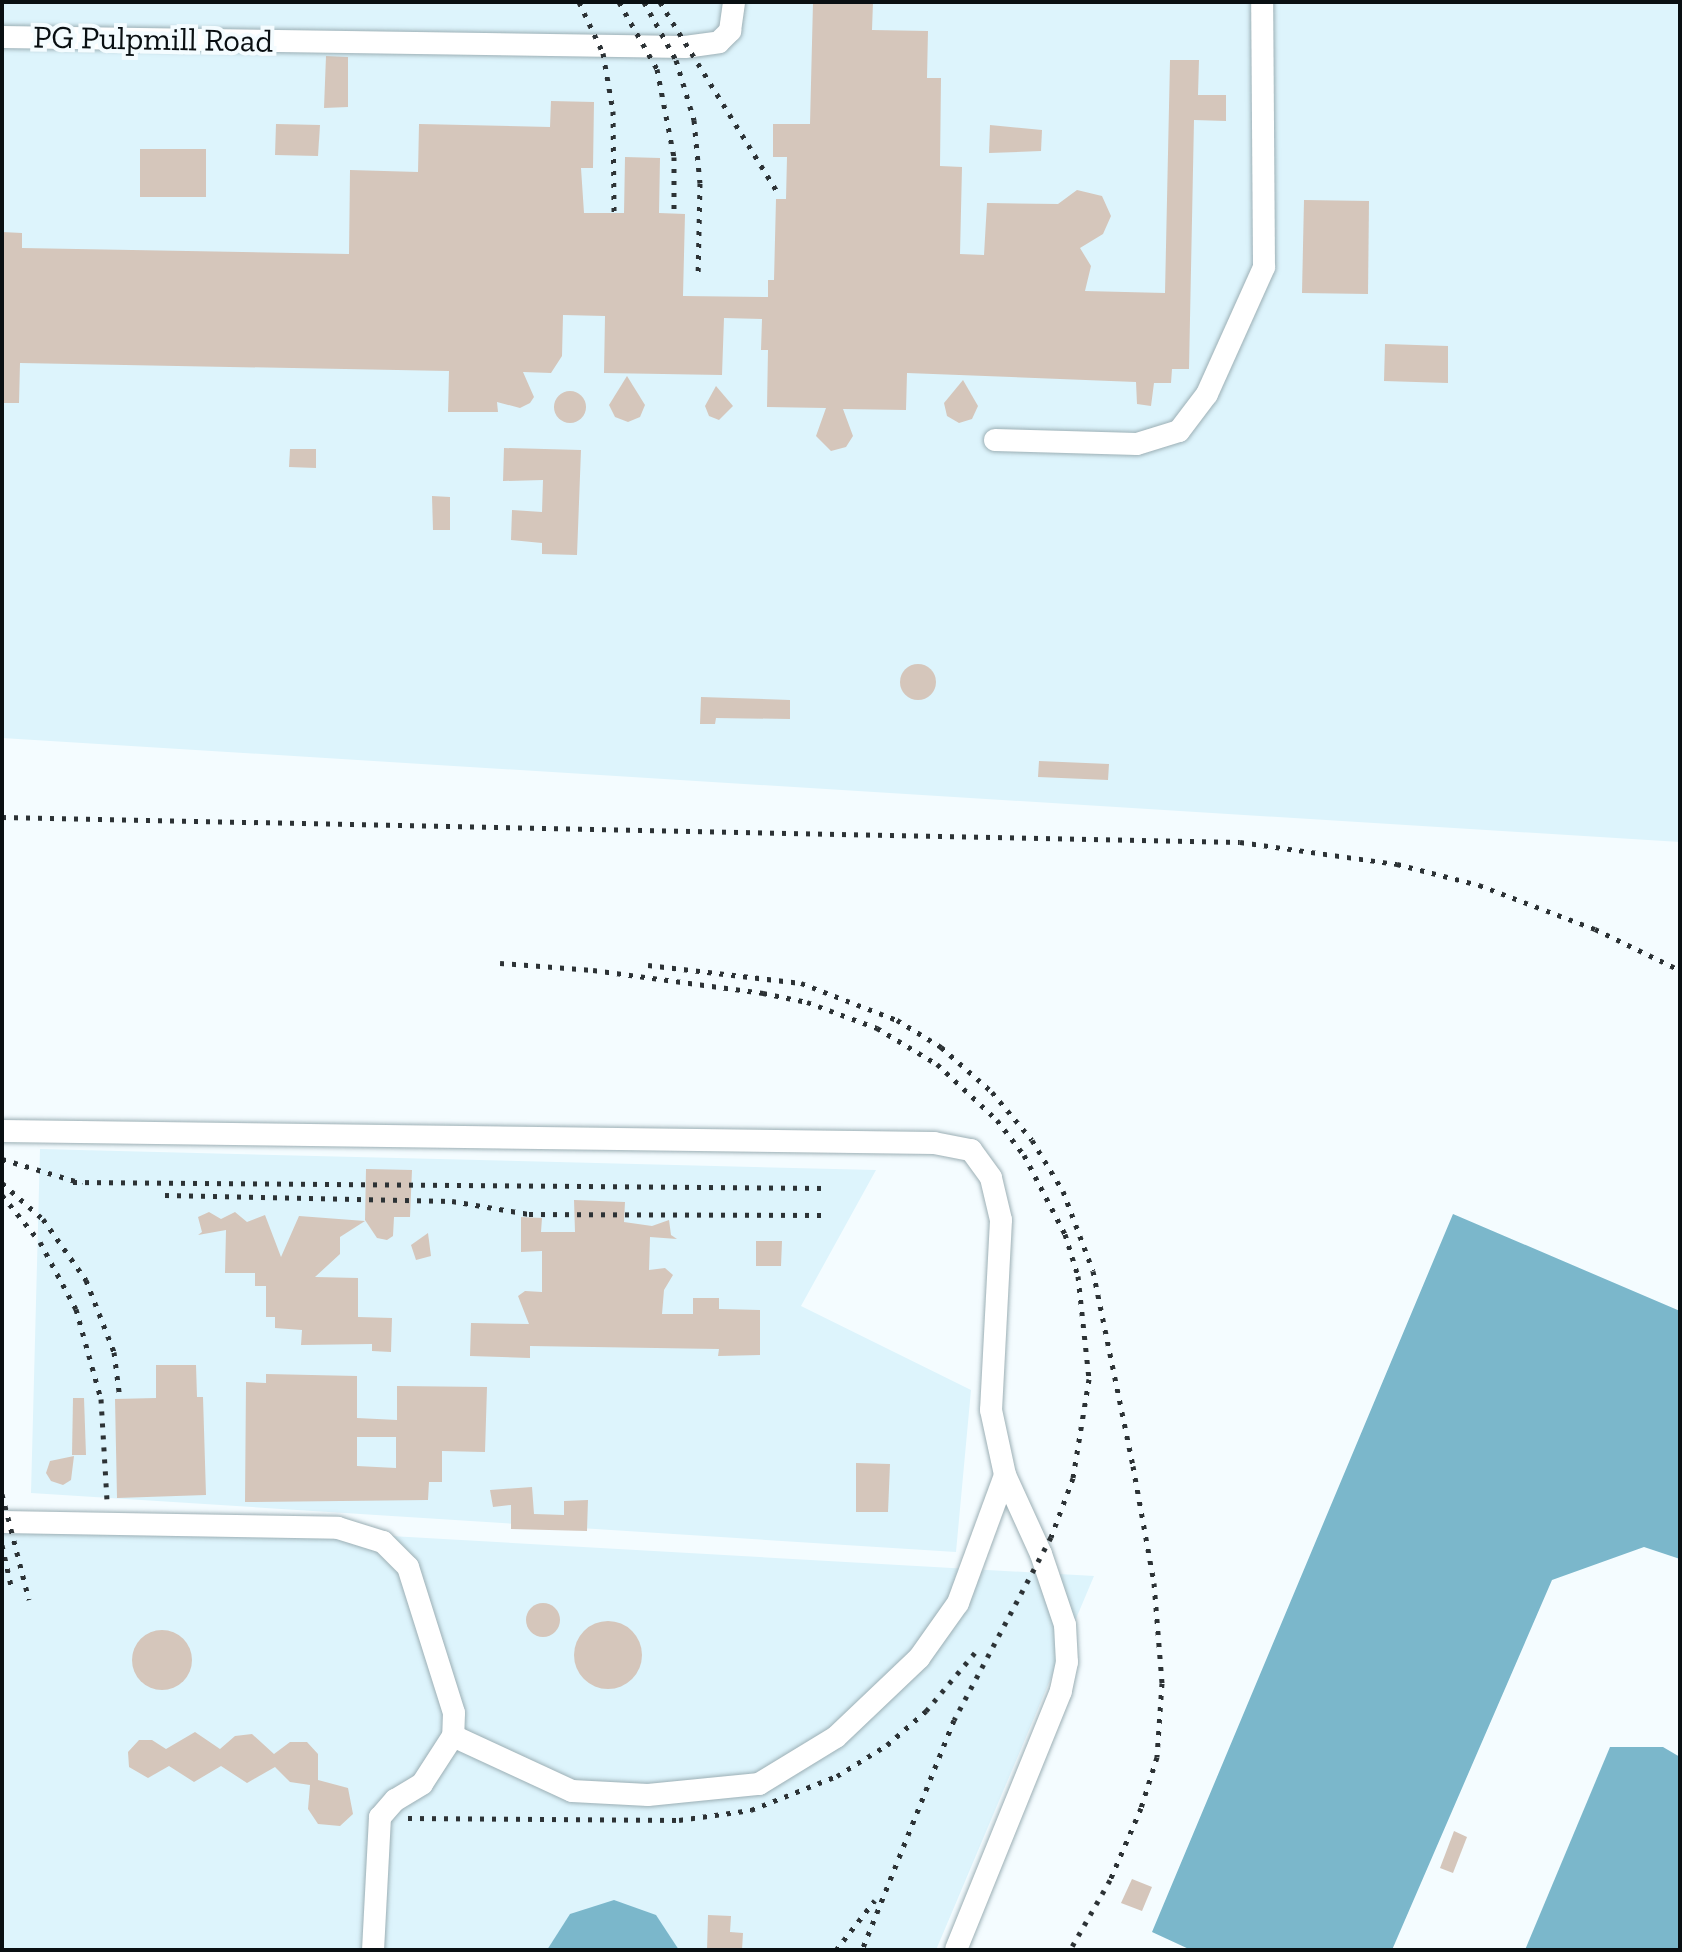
<!DOCTYPE html>
<style>
body{margin:0}
#map{position:relative;width:1682px;height:1952px;overflow:hidden;background:#f4fcff;font-family:"Zilla Slab",serif}
div>[style]{position:absolute}
[style*='--x']{left:calc(var(--x)*1px);top:calc(var(--y)*1px);width:calc(var(--w)*1px);rotate:calc(var(--a)*1deg)}
.built>*{inset:0;background:#ddf4fc}
.water>*{inset:0;background:#7bb7cb}
.building>*{inset:0;background:#d5c6bb}
.round{border-radius:50%}
.roads{filter:drop-shadow(0 0 2px #9cafb5) drop-shadow(0 0 2px #9cafb5)}
.minor>*{height:22px;margin:-11px;padding:0 11px;transform-origin:11px;border-radius:11px;background:#fff}
.rail>*{height:5px;margin-top:-2.5px;transform-origin:0;background:repeating-linear-gradient(90deg,#2c3235 0 4px,transparent 0 12px)}
span{translate:-50% -50%;white-space:nowrap;text-align:center;line-height:1.15;-webkit-text-stroke:8px #f4fcff;paint-order:stroke}
.street-label{font-size:32px;color:#090f12}
.frame{position:absolute;inset:0;border:4px solid #090f12;pointer-events:none}
</style>
<div id="map">
<div class="built">
<i style="clip-path:polygon(2px 2px,1680px 2px,1680px 842px,2px 738px)"></i>
<i style="clip-path:polygon(40px 1149px,876px 1170px,801px 1306px,971px 1390px,956px 1552px,31px 1493px)"></i>
<i style="clip-path:polygon(2px 1514px,1094px 1576px,936px 1950px,2px 1950px)"></i>
</div>
<div class="water">
<i style="clip-path:polygon(1453px 1214px,1680px 1311px,1680px 1559px,1644px 1547px,1552px 1580px,1392px 1950px,1191px 1950px,1152px 1932px)"></i>
<i style="clip-path:polygon(1610px 1747px,1663px 1747px,1680px 1757px,1680px 1950px,1525px 1950px)"></i>
<i style="clip-path:polygon(614px 1900px,656px 1915px,679px 1950px,547px 1950px,570px 1914px)"></i>
</div>
<div class="building">
<i style="clip-path:polygon(813px 2px,873px 2px,872px 30px,928px 31px,927px 78px,941px 78px,940px 166px,962px 167px,960px 254px,984px 255px,987px 203px,1058px 204px,1077px 190px,1102px 196px,1111px 216px,1103px 234px,1080px 248px,1091px 266px,1085px 291px,1165px 293px,1170px 60px,1199px 60px,1198px 95px,1226px 95px,1226px 121px,1194px 120px,1189px 369px,1172px 369px,1171px 383px,1154px 383px,1151px 406px,1137px 404px,1136px 382px,907px 373px,906px 410px,843px 409px,853px 436px,846px 447px,831px 451px,816px 436px,826px 408px,767px 407px,768px 350px,761px 350px,762px 319px,724px 318px,722px 375px,604px 373px,605px 316px,563px 315px,562px 356px,551px 373px,523px 372px,534px 397px,530px 403px,520px 408px,497px 402px,498px 412px,448px 412px,449px 371px,20px 363px,19px 403px,2px 403px,2px 232px,22px 233px,22px 248px,349px 254px,350px 170px,418px 172px,419px 124px,550px 127px,551px 101px,594px 102px,593px 168px,581px 168px,584px 213px,624px 213px,625px 157px,660px 158px,659px 213px,685px 214px,683px 296px,768px 297px,768px 280px,774px 280px,776px 199px,786px 199px,787px 157px,773px 157px,773px 124px,810px 124px)"></i>
<i style="clip-path:polygon(326px 56px,348px 57px,348px 107px,324px 108px)"></i>
<i style="clip-path:polygon(276px 124px,320px 125px,318px 156px,275px 155px)"></i>
<i style="clip-path:polygon(990px 125px,1042px 130px,1041px 151px,989px 153px)"></i>
<i style="clip-path:polygon(140px 149px,206px 149px,206px 197px,140px 197px)"></i>
<i style="clip-path:polygon(1304px 200px,1369px 201px,1368px 294px,1302px 293px)"></i>
<i style="clip-path:polygon(1385px 344px,1448px 346px,1448px 383px,1384px 381px)"></i>
<i style="clip-path:polygon(627px 376px,645px 405px,640px 417px,628px 422px,615px 417px,609px 405px)"></i>
<i style="clip-path:polygon(963px 380px,978px 406px,972px 419px,959px 423px,947px 416px,944px 403px)"></i>
<i style="clip-path:polygon(716px 386px,733px 406px,719px 420px,709px 416px,705px 406px)"></i>
<i class="round" style="left:554px;top:391px;width:32px;height:32px"></i>
<i style="clip-path:polygon(504px 448px,581px 450px,577px 555px,542px 554px,542px 543px,511px 540px,512px 510px,542px 512px,543px 480px,503px 481px)"></i>
<i style="clip-path:polygon(290px 449px,316px 449px,316px 468px,289px 467px)"></i>
<i style="clip-path:polygon(432px 496px,450px 497px,450px 530px,433px 530px)"></i>
<i class="round" style="left:900px;top:664px;width:36px;height:36px"></i>
<i style="clip-path:polygon(701px 697px,790px 700px,790px 719px,716px 718px,715px 724px,700px 724px)"></i>
<i style="clip-path:polygon(1039px 761px,1109px 764px,1108px 780px,1038px 777px)"></i>
<i style="clip-path:polygon(366px 1169px,412px 1170px,410px 1217px,394px 1217px,393px 1236px,387px 1240px,377px 1238px,365px 1220px)"></i>
<i style="clip-path:polygon(574px 1200px,625px 1202px,624px 1222px,652px 1226px,669px 1220px,671px 1235px,677px 1239px,650px 1237px,649px 1270px,665px 1268px,673px 1275px,664px 1290px,662px 1314px,693px 1314px,693px 1298px,719px 1298px,719px 1309px,760px 1310px,760px 1355px,718px 1356px,719px 1349px,530px 1346px,530px 1358px,470px 1356px,471px 1323px,529px 1324px,518px 1296px,525px 1291px,542px 1292px,542px 1251px,521px 1252px,521px 1217px,542px 1218px,541px 1232px,575px 1232px)"></i>
<i style="clip-path:polygon(209px 1212px,221px 1219px,235px 1212px,247px 1222px,265px 1215px,281px 1257px,299px 1216px,365px 1221px,340px 1237px,340px 1254px,315px 1277px,358px 1278px,358px 1317px,392px 1318px,391px 1352px,372px 1351px,372px 1344px,301px 1345px,302px 1330px,275px 1328px,275px 1317px,266px 1317px,266px 1286px,255px 1286px,255px 1273px,225px 1273px,226px 1230px,198px 1235px,202px 1232px,198px 1217px)"></i>
<i style="clip-path:polygon(428px 1233px,431px 1256px,416px 1260px,411px 1245px)"></i>
<i style="clip-path:polygon(756px 1241px,782px 1241px,781px 1266px,756px 1266px)"></i>
<i style="clip-path:polygon(156px 1365px,196px 1365px,197px 1397px,203px 1397px,206px 1495px,117px 1498px,115px 1399px,156px 1398px)"></i>
<i style="clip-path:polygon(evenodd,266px 1374px,357px 1376px,357px 1418px,397px 1420px,397px 1386px,487px 1387px,485px 1452px,442px 1451px,442px 1482px,429px 1482px,428px 1500px,245px 1502px,246px 1382px,266px 1383px,266px 1374px,357px 1437px,396px 1437px,396px 1468px,357px 1466px,357px 1437px)"></i>
<i style="clip-path:polygon(73px 1398px,84px 1398px,86px 1455px,72px 1455px)"></i>
<i style="clip-path:polygon(74px 1456px,71px 1480px,63px 1485px,51px 1481px,46px 1473px,50px 1461px)"></i>
<i style="clip-path:polygon(856px 1463px,890px 1464px,888px 1512px,856px 1512px)"></i>
<i style="clip-path:polygon(532px 1487px,534px 1514px,564px 1515px,564px 1501px,588px 1500px,587px 1531px,511px 1529px,511px 1505px,493px 1507px,490px 1490px)"></i>
<i class="round" style="left:526px;top:1603px;width:34px;height:34px"></i>
<i class="round" style="left:574px;top:1621px;width:68px;height:68px"></i>
<i class="round" style="left:132px;top:1630px;width:60px;height:60px"></i>
<i style="clip-path:polygon(195px 1732px,220px 1749px,235px 1736px,252px 1734px,274px 1754px,290px 1742px,307px 1742px,318px 1754px,318px 1780px,348px 1788px,353px 1814px,340px 1826px,318px 1824px,308px 1809px,310px 1785px,290px 1782px,275px 1767px,247px 1783px,221px 1766px,194px 1782px,169px 1766px,148px 1778px,129px 1767px,128px 1752px,139px 1740px,152px 1740px,166px 1749px)"></i>
<i style="clip-path:polygon(1454px 1831px,1467px 1837px,1453px 1873px,1440px 1868px)"></i>
<i style="clip-path:polygon(1132px 1879px,1152px 1887px,1142px 1911px,1121px 1903px)"></i>
<i style="clip-path:polygon(708px 1915px,731px 1916px,730px 1932px,743px 1933px,742px 1950px,707px 1950px)"></i>
</div>
<div class="roads">
<div class="minor">
<i style="--x:2;--y:37;--w:683;--a:0.84"></i>
<i style="--x:685;--y:47;--w:34;--a:-8"></i>
<i style="--x:719;--y:42;--w:16;--a:-45"></i>
<i style="--x:730;--y:31;--w:29;--a:-82"></i>
<i style="--x:995;--y:440;--w:142;--a:1.6"></i>
<i style="--x:1137;--y:444;--w:44;--a:-17.2"></i>
<i style="--x:1179;--y:431;--w:46;--a:-52.9"></i>
<i style="--x:1207;--y:394;--w:139;--a:-65.8"></i>
<i style="--x:1264;--y:267;--w:265;--a:-90.4"></i>
<i style="--x:2;--y:1131;--w:932;--a:0.74"></i>
<i style="--x:934;--y:1143;--w:38;--a:11"></i>
<i style="--x:971;--y:1150;--w:34;--a:54"></i>
<i style="--x:991;--y:1178;--w:43;--a:76.6"></i>
<i style="--x:1001;--y:1220;--w:190;--a:93"></i>
<i style="--x:991;--y:1410;--w:66;--a:77.8"></i>
<i style="--x:1005;--y:1475;--w:87;--a:65.5"></i>
<i style="--x:1041;--y:1554;--w:75;--a:71.3"></i>
<i style="--x:1065;--y:1625;--w:37;--a:87"></i>
<i style="--x:1067;--y:1662;--w:30;--a:102"></i>
<i style="--x:1061;--y:1691;--w:279;--a:112.1"></i>
<i style="--x:2;--y:1522;--w:336;--a:1"></i>
<i style="--x:338;--y:1528;--w:47;--a:17.3"></i>
<i style="--x:383;--y:1542;--w:35;--a:45"></i>
<i style="--x:408;--y:1567;--w:153;--a:72.5"></i>
<i style="--x:454;--y:1713;--w:23;--a:92"></i>
<i style="--x:453;--y:1736;--w:57;--a:122.9"></i>
<i style="--x:422;--y:1784;--w:31;--a:149"></i>
<i style="--x:395;--y:1800;--w:23;--a:131"></i>
<i style="--x:380;--y:1817;--w:133;--a:93"></i>
<i style="--x:453;--y:1736;--w:131;--a:24.8"></i>
<i style="--x:572;--y:1791;--w:76;--a:3"></i>
<i style="--x:648;--y:1795;--w:112;--a:-5.7"></i>
<i style="--x:759;--y:1784;--w:90;--a:-31.4"></i>
<i style="--x:836;--y:1737;--w:115;--a:-43.6"></i>
<i style="--x:919;--y:1658;--w:67;--a:-54.7"></i>
<i style="--x:958;--y:1603;--w:136;--a:-69.8"></i>
</div>
</div>
<div class="rail">
<i style="--x:579;--y:2;--w:56;--a:64.8"></i>
<i style="--x:603;--y:53;--w:59;--a:80.2"></i>
<i style="--x:613;--y:111;--w:102;--a:89.4"></i>
<i style="--x:619;--y:2;--w:77;--a:60.4"></i>
<i style="--x:657;--y:69;--w:90;--a:79.1"></i>
<i style="--x:674;--y:157;--w:57;--a:90"></i>
<i style="--x:644;--y:2;--w:66;--a:61.1"></i>
<i style="--x:676;--y:60;--w:63;--a:73.3"></i>
<i style="--x:694;--y:120;--w:63;--a:84.6"></i>
<i style="--x:700;--y:183;--w:92;--a:91.2"></i>
<i style="--x:660;--y:2;--w:225;--a:58.3"></i>
<i style="--x:2;--y:817;--w:1238;--a:1.16"></i>
<i style="--x:1240;--y:842;--w:159;--a:8"></i>
<i style="--x:1397;--y:864;--w:85;--a:14.4"></i>
<i style="--x:1479;--y:885;--w:124;--a:20.8"></i>
<i style="--x:1595;--y:929;--w:94;--a:25.8"></i>
<i style="--x:500;--y:963;--w:93;--a:4.3"></i>
<i style="--x:593;--y:970;--w:172;--a:7.7"></i>
<i style="--x:763;--y:993;--w:45;--a:11.6"></i>
<i style="--x:807;--y:1002;--w:75;--a:20.4"></i>
<i style="--x:877;--y:1028;--w:70;--a:31"></i>
<i style="--x:937;--y:1064;--w:82;--a:43"></i>
<i style="--x:997;--y:1120;--w:44;--a:52.4"></i>
<i style="--x:1024;--y:1155;--w:89;--a:62.6"></i>
<i style="--x:1065;--y:1234;--w:44;--a:72.8"></i>
<i style="--x:1078;--y:1276;--w:104;--a:83.9"></i>
<i style="--x:1089;--y:1379;--w:100;--a:99.2"></i>
<i style="--x:1073;--y:1478;--w:63;--a:110.4"></i>
<i style="--x:1051;--y:1537;--w:207;--a:117.9"></i>
<i style="--x:954;--y:1720;--w:248;--a:111.8"></i>
<i style="--x:648;--y:965;--w:154;--a:6.7"></i>
<i style="--x:801;--y:983;--w:103;--a:21.1"></i>
<i style="--x:897;--y:1020;--w:52;--a:31.5"></i>
<i style="--x:941;--y:1047;--w:68;--a:41.4"></i>
<i style="--x:992;--y:1092;--w:62;--a:50.2"></i>
<i style="--x:1032;--y:1140;--w:60;--a:58.7"></i>
<i style="--x:1063;--y:1191;--w:85;--a:69.4"></i>
<i style="--x:1093;--y:1271;--w:199;--a:78.4"></i>
<i style="--x:1133;--y:1466;--w:119;--a:79.8"></i>
<i style="--x:1154;--y:1583;--w:100;--a:85.4"></i>
<i style="--x:1162;--y:1683;--w:74;--a:93.9"></i>
<i style="--x:1157;--y:1757;--w:53;--a:107.4"></i>
<i style="--x:1141;--y:1808;--w:78;--a:113.3"></i>
<i style="--x:1110;--y:1880;--w:81;--a:119.7"></i>
<i style="--x:2;--y:1159;--w:84;--a:16.7"></i>
<i style="--x:73;--y:1182;--w:752;--a:0.46"></i>
<i style="--x:2;--y:1183;--w:55;--a:41.3"></i>
<i style="--x:43;--y:1219;--w:75;--a:54.8"></i>
<i style="--x:86;--y:1280;--w:77;--a:68.7"></i>
<i style="--x:114;--y:1352;--w:47;--a:82.7"></i>
<i style="--x:2;--y:1195;--w:60;--a:51"></i>
<i style="--x:40;--y:1242;--w:76;--a:61.8"></i>
<i style="--x:76;--y:1309;--w:93;--a:74.5"></i>
<i style="--x:101;--y:1399;--w:101;--a:86.6"></i>
<i style="--x:165;--y:1195;--w:287;--a:1.2"></i>
<i style="--x:452;--y:1201;--w:78;--a:9.6"></i>
<i style="--x:529;--y:1214;--w:294;--a:0.2"></i>
<i style="--x:2;--y:1494;--w:109;--a:75.7"></i>
<i style="--x:2;--y:1545;--w:46;--a:77.5"></i>
<i style="--x:408;--y:1818;--w:271;--a:0.4"></i>
<i style="--x:679;--y:1820;--w:73;--a:-7.9"></i>
<i style="--x:751;--y:1810;--w:92;--a:-21.6"></i>
<i style="--x:837;--y:1776;--w:59;--a:-31.8"></i>
<i style="--x:887;--y:1745;--w:52;--a:-41.1"></i>
<i style="--x:926;--y:1711;--w:81;--a:-50"></i>
<i style="--x:836;--y:1950;--w:63;--a:-52"></i>
</div>
<div class="street-label">
<span style="left:153px;top:39px;rotate:1deg">PG Pulpmill Road</span>
</div>
<div class="frame"></div>
</div>
